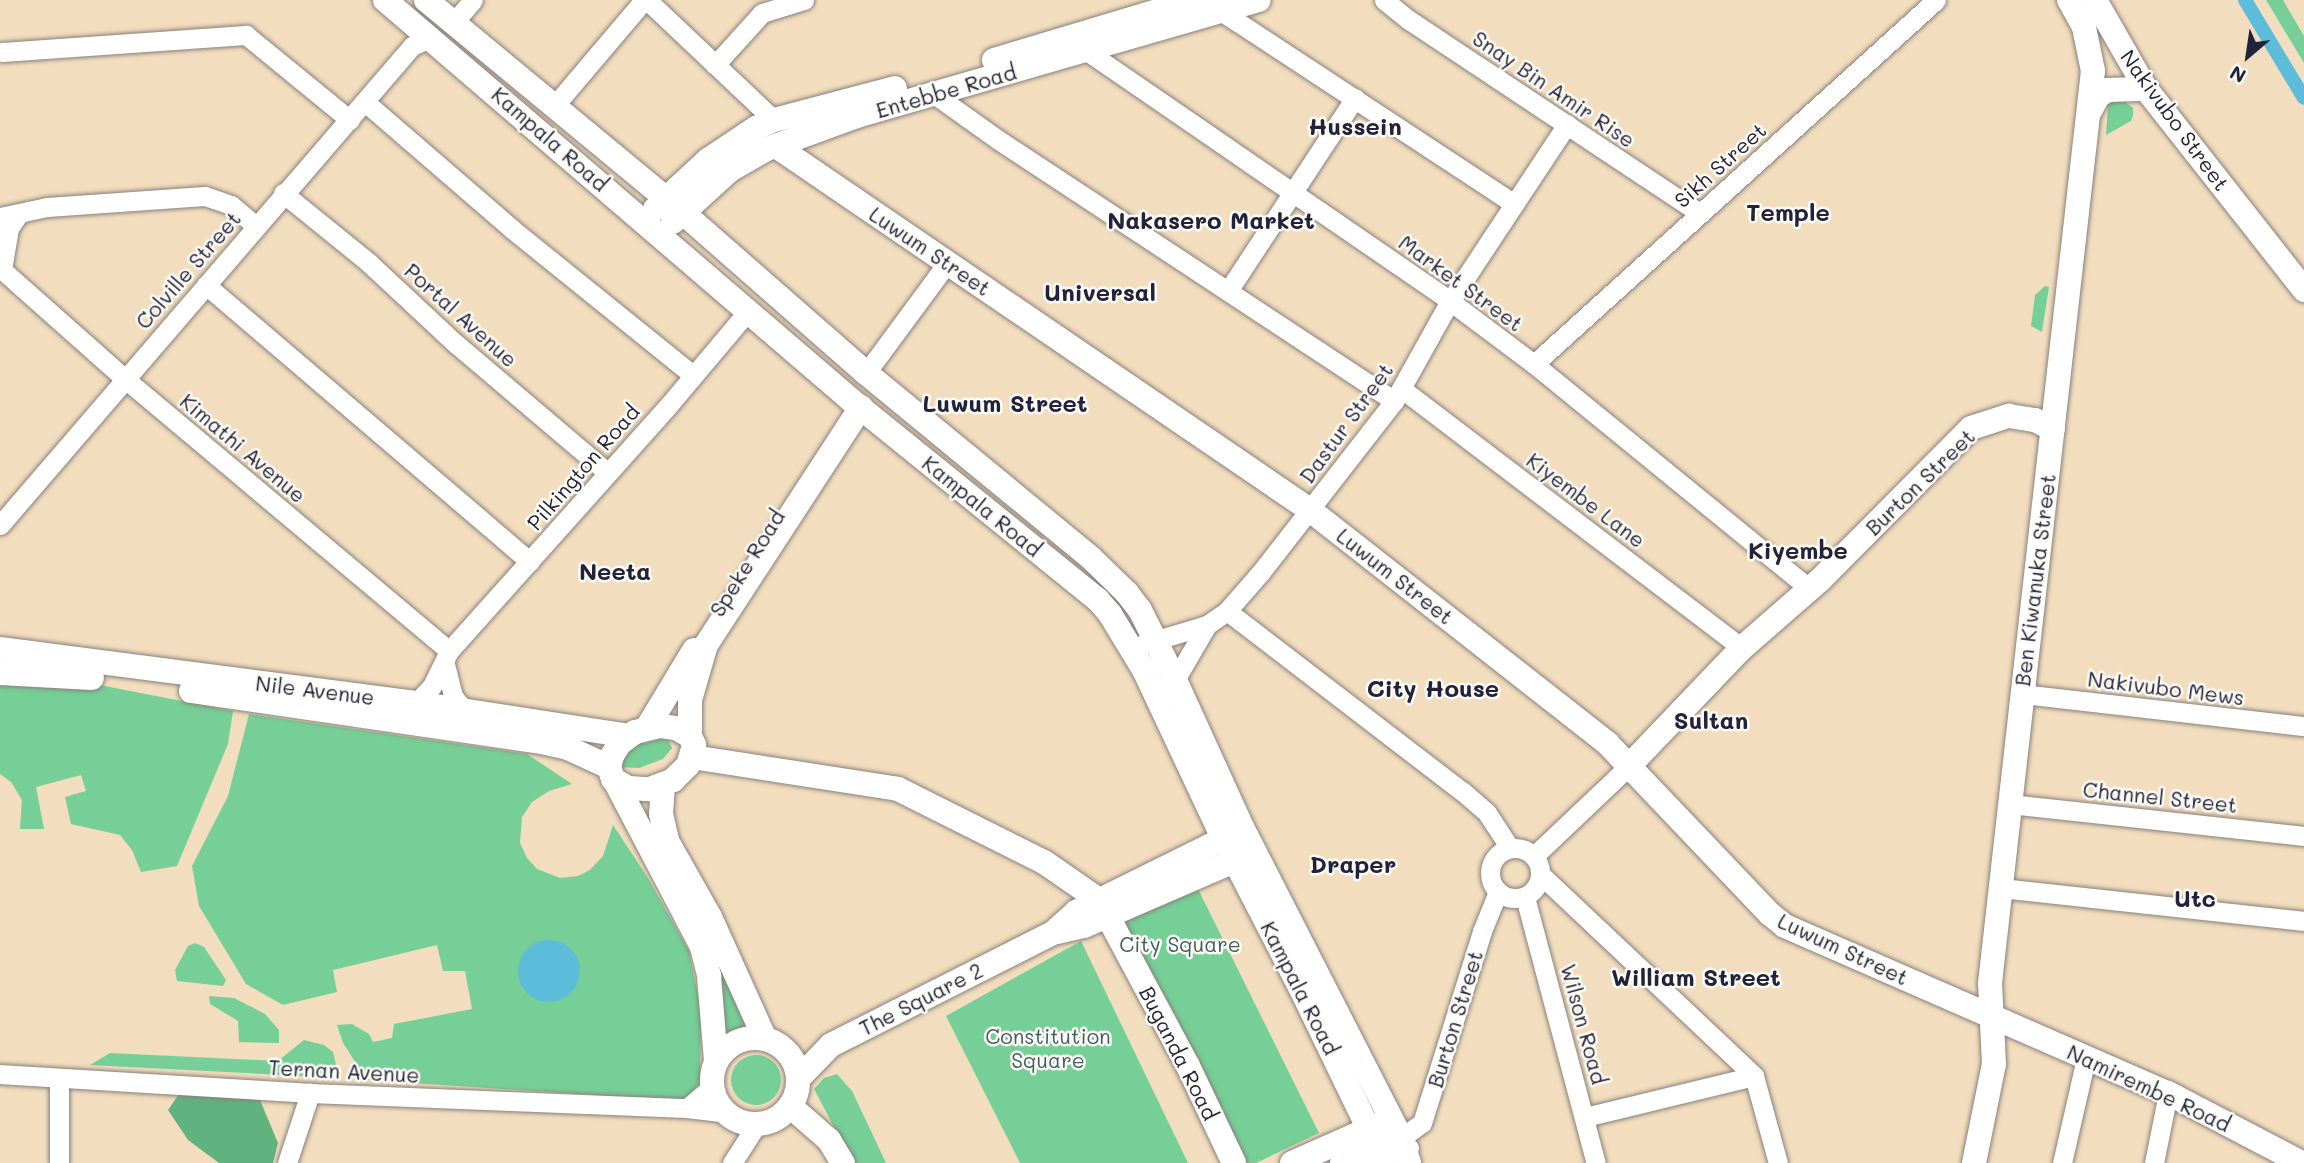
<!DOCTYPE html>
<style>
body{margin:0}
#map{position:relative;width:2304px;height:1163px;overflow:hidden;background:#f2ddbe;font-family:Mali,sans-serif}
div>[style]{position:absolute}
[style*='--x']{left:calc(var(--x)*1px);top:calc(var(--y)*1px);width:calc(var(--w)*1px);rotate:calc(var(--a)*1deg)}
.green>*{inset:0;background:#75cf96}
.round{border-radius:50%}
.forest>*{inset:0;background:#60b27f}
.water>*{inset:0;background:#5cbcda}
.canal>*{height:14px;margin:-7px;padding:0 7px;transform-origin:7px;border-radius:7px;background:#5cbcda}
.roads{filter:drop-shadow(0 0 2px #8a807c) drop-shadow(0 0 2px #8a807c)}
.minor>*{height:19px;margin:-9.5px;padding:0 9.5px;transform-origin:9.5px;border-radius:9.5px;background:#fff}
.minor>.ring{margin:-9.5px;padding:0;box-sizing:content-box;background:none;border:19px solid #fff;border-radius:50%}
.major>*{height:24px;margin:-12px;padding:0 12px;transform-origin:12px;border-radius:12px;background:#fff}
.major>.ring{margin:-12px;padding:0;box-sizing:content-box;background:none;border:24px solid #fff;border-radius:50%}
span{translate:-50% -50%;white-space:nowrap;text-align:center;line-height:1.15;-webkit-text-stroke:5px #fdfcf7;paint-order:stroke}
.street-label{font-size:21px;color:#22223b}
.park-label{font-size:21px;color:#3f5f5b}
.quarter-label{font-size:24px;color:#22223b;font-weight:700}
.north{position:absolute;left:2213px;top:21px;width:70px;height:70px;-webkit-text-stroke:5px #fdfcf7;paint-order:stroke;rotate:209deg;font-size:19px;font-weight:700;line-height:28px;text-align:center;color:#22223b}
.north::after{content:'';display:block;margin:auto;width:24px;height:32px;background:#22223b;clip-path:polygon(50% 0,100% 100%,50% 72%,0 100%)}
</style>
<div id="map">
<div class="green">
<i style="clip-path:polygon(2266px 0,2283px 0,2304px 36px,2304px 63px)"></i>
<i style="clip-path:polygon(2120px 98px,2133px 108px,2133px 115px,2131px 121px,2106px 135px,2108px 106px,2112px 100px)"></i>
<i style="clip-path:polygon(2045px 286px,2049px 287px,2042px 332px,2031px 326px,2035px 295px)"></i>
<i style="clip-path:polygon(0 677px,84px 682px,233px 711px,228px 744px,177px 866px,141px 872px,132px 850px,120px 835px,71px 824px,65px 797px,86px 791px,81px 775px,36px 787px,44px 829px,20px 829px,22px 800px,11px 782px,0 774px)"></i>
<i style="clip-path:polygon(249px 714px,527px 754px,572px 784px,549px 791px,532px 802px,522px 817px,520px 843px,527px 858px,537px 869px,560px 878px,578px 876px,590px 870px,603px 856px,613px 825px,648px 878px,689px 951px,701px 1011px,700px 1083px,684px 1101px,367px 1080px,343px 1043px,337px 1025px,352px 1024px,369px 1034px,373px 1042px,392px 1038px,394px 1024px,472px 1009px,465px 971px,443px 971px,437px 945px,333px 970px,337px 992px,283px 1005px,246px 984px,199px 906px,192px 866px,228px 796px)"></i>
<i style="clip-path:polygon(661px 739px,669px 741px,672px 748px,663px 759px,639px 768px,617px 767px,618px 757px,639px 744px)"></i>
<i style="clip-path:polygon(1196px 885px,1319px 1133px,1256px 1163px,1247px 1163px,1124px 923px)"></i>
<i style="clip-path:polygon(705px 924px,752px 1030px,731px 1032px,724px 1037px)"></i>
<i style="clip-path:polygon(1081px 941px,1188px 1163px,1020px 1163px,946px 1016px)"></i>
<i style="clip-path:polygon(195px 943px,204px 947px,226px 980px,223px 986px,177px 981px,175px 970px,188px 946px)"></i>
<i style="clip-path:polygon(209px 996px,234px 998px,265px 1014px,279px 1030px,279px 1043px,239px 1042px,238px 1021px,210px 1004px)"></i>
<i style="clip-path:polygon(304px 1040px,324px 1045px,333px 1052px,336px 1065px,333px 1071px,322px 1077px,90px 1065px,110px 1053px,278px 1061px)"></i>
<i class="round" style="left:731px;top:1055px;width:50px;height:50px"></i>
<i style="clip-path:polygon(837px 1074px,852px 1091px,886px 1163px,853px 1163px,814px 1089px,824px 1078px)"></i>
</div>
<div class="forest">
<i style="clip-path:polygon(181px 1091px,260px 1100px,278px 1143px,273px 1163px,219px 1163px,188px 1140px,168px 1110px)"></i>
</div>
<div class="water">
<i class="round" style="left:518px;top:940px;width:62px;height:62px"></i>
</div>
<div class="canal">
<i style="--x:2245;--y:0;--w:114;--a:59"></i>
</div>
<div class="roads">
<div class="minor">
<i style="--x:647;--y:0;--w:175;--a:43.4"></i>
<i style="--x:1204;--y:0;--w:371;--a:33.3"></i>
<i style="--x:1384;--y:0;--w:32;--a:39"></i>
<i style="--x:1409;--y:20;--w:349;--a:33.6"></i>
<i style="--x:453;--y:23;--w:30;--a:-49"></i>
<i style="--x:1078;--y:45;--w:452;--a:34.5"></i>
<i style="--x:1450;--y:301;--w:105;--a:36.9"></i>
<i style="--x:1534;--y:364;--w:356;--a:39.2"></i>
<i style="--x:1;--y:52;--w:246;--a:-4"></i>
<i style="--x:246;--y:35;--w:134;--a:39.3"></i>
<i style="--x:715;--y:65;--w:70;--a:-47.9"></i>
<i style="--x:762;--y:13;--w:44;--a:-17.2"></i>
<i style="--x:934;--y:94;--w:77;--a:35.5"></i>
<i style="--x:997;--y:139;--w:476;--a:33.4"></i>
<i style="--x:365;--y:102;--w:194;--a:40.8"></i>
<i style="--x:512;--y:229;--w:233;--a:38.9"></i>
<i style="--x:555;--y:105;--w:138;--a:-49.7"></i>
<i style="--x:283;--y:193;--w:111;--a:39.1"></i>
<i style="--x:369;--y:263;--w:119;--a:43"></i>
<i style="--x:456;--y:344;--w:198;--a:40.3"></i>
<i style="--x:0;--y:217;--w:48;--a:-12"></i>
<i style="--x:47;--y:207;--w:158;--a:-4"></i>
<i style="--x:205;--y:196;--w:28;--a:19"></i>
<i style="--x:231;--y:205;--w:33;--a:40"></i>
<i style="--x:0;--y:268;--w:166;--a:41.6"></i>
<i style="--x:124;--y:378;--w:424;--a:40"></i>
<i style="--x:2;--y:270;--w:43;--a:-80.5"></i>
<i style="--x:9;--y:228;--w:16;--a:-55"></i>
<i style="--x:206;--y:285;--w:426;--a:40.5"></i>
<i style="--x:1228;--y:291;--w:231;--a:-56.7"></i>
<i style="--x:1534;--y:364;--w:542;--a:-42.16"></i>
<i style="--x:866;--y:373;--w:137;--a:-53.6"></i>
<i style="--x:1402;--y:389;--w:427;--a:37.3"></i>
<i style="--x:0;--y:525;--w:632;--a:-49.3"></i>
<i style="--x:412;--y:46;--w:20;--a:-24"></i>
<i style="--x:1227;--y:611;--w:296;--a:37.5"></i>
<i style="--x:1462;--y:791;--w:33;--a:41"></i>
<i style="--x:1487;--y:813;--w:42;--a:56.7"></i>
<i style="--x:1143;--y:644;--w:67;--a:-16.5"></i>
<i style="--x:1207;--y:625;--w:24;--a:-35"></i>
<i style="--x:1227;--y:611;--w:52;--a:-48.9"></i>
<i style="--x:1261;--y:572;--w:217;--a:-52.1"></i>
<i style="--x:1394;--y:401;--w:115;--a:-60.8"></i>
<i style="--x:1450;--y:301;--w:212;--a:-56.5"></i>
<i style="--x:445;--y:664;--w:33;--a:76"></i>
<i style="--x:453;--y:696;--w:18;--a:52"></i>
<i style="--x:1165;--y:688;--w:13;--a:-39"></i>
<i style="--x:1175;--y:680;--w:64;--a:-59.8"></i>
<i style="--x:2022;--y:694;--w:284;--a:6.5"></i>
<i style="--x:416;--y:703;--w:23;--a:-47"></i>
<i style="--x:432;--y:686;--w:39;--a:-64"></i>
<i style="--x:449;--y:651;--w:329;--a:-48.2"></i>
<i style="--x:668;--y:406;--w:124;--a:-49.9"></i>
<i style="--x:2010;--y:804;--w:296;--a:6.2"></i>
<i class="ring" style="left:1490px;top:848px;width:31px;height:31px"></i>
<i style="--x:1534;--y:856;--w:132;--a:-43.5"></i>
<i style="--x:1541;--y:875;--w:293;--a:43.3"></i>
<i style="--x:1754;--y:1076;--w:90;--a:74.6"></i>
<i style="--x:2001;--y:888;--w:305;--a:6.2"></i>
<i style="--x:1525;--y:897;--w:275;--a:75.1"></i>
<i style="--x:0;--y:1074;--w:311;--a:3.5"></i>
<i style="--x:310;--y:1093;--w:377;--a:2.3"></i>
<i style="--x:687;--y:1108;--w:40;--a:7.1"></i>
<i style="--x:687;--y:1108;--w:33;--a:-40"></i>
<i style="--x:1585;--y:1117;--w:174;--a:-13.6"></i>
<i style="--x:1409;--y:1148;--w:13;--a:-129"></i>
<i style="--x:1401;--y:1138;--w:26;--a:-36"></i>
<i style="--x:1422;--y:1123;--w:201;--a:-72.6"></i>
<i style="--x:1482;--y:931;--w:42;--a:-67.7"></i>
<i style="--x:59;--y:1163;--w:85;--a:-90"></i>
<i style="--x:287;--y:1163;--w:74;--a:-71.8"></i>
<i style="--x:732;--y:1163;--w:46;--a:-57.3"></i>
<i style="--x:2062;--y:1163;--w:108;--a:-77.1"></i>
<i style="--x:2154;--y:1163;--w:71;--a:-78.7"></i>
</div>
<div class="major">
<i style="--x:385;--y:0;--w:614;--a:40.64"></i>
<i style="--x:851;--y:400;--w:318;--a:39"></i>
<i style="--x:1098;--y:600;--w:18;--a:49"></i>
<i style="--x:1110;--y:614;--w:66;--a:58.7"></i>
<i style="--x:1144;--y:670;--w:186;--a:64.8"></i>
<i style="--x:1223;--y:838;--w:170;--a:62.7"></i>
<i style="--x:1301;--y:989;--w:193;--a:64.2"></i>
<i style="--x:426;--y:0;--w:332;--a:39.6"></i>
<i style="--x:682;--y:212;--w:244;--a:41.2"></i>
<i style="--x:866;--y:373;--w:291;--a:39.4"></i>
<i style="--x:1091;--y:558;--w:50;--a:44.2"></i>
<i style="--x:1127;--y:593;--w:21;--a:53"></i>
<i style="--x:1140;--y:610;--w:78;--a:63.4"></i>
<i style="--x:1175;--y:680;--w:164;--a:65.5"></i>
<i style="--x:1243;--y:829;--w:347;--a:62.9"></i>
<i style="--x:1401;--y:1138;--w:26;--a:72"></i>
<i style="--x:2095;--y:0;--w:103;--a:60.2"></i>
<i style="--x:2146;--y:89;--w:256;--a:51.8"></i>
<i style="--x:994;--y:60;--w:209;--a:-16.7"></i>
<i style="--x:2089;--y:113;--w:19;--a:-62"></i>
<i style="--x:2098;--y:96;--w:12;--a:-31"></i>
<i style="--x:2108;--y:90;--w:38;--a:-2"></i>
<i style="--x:776;--y:146;--w:646;--a:34.28"></i>
<i style="--x:1310;--y:510;--w:379;--a:38.1"></i>
<i style="--x:1608;--y:744;--w:235;--a:46.4"></i>
<i style="--x:1770;--y:914;--w:19;--a:39"></i>
<i style="--x:1785;--y:926;--w:418;--a:23.6"></i>
<i style="--x:2168;--y:1093;--w:151;--a:27.6"></i>
<i style="--x:655;--y:209;--w:72;--a:-42.8"></i>
<i style="--x:708;--y:160;--w:58;--a:-33.7"></i>
<i style="--x:756;--y:128;--w:20;--a:-24"></i>
<i style="--x:774;--y:120;--w:125;--a:-14.8"></i>
<i style="--x:673;--y:222;--w:77;--a:-42.4"></i>
<i style="--x:730;--y:170;--w:39;--a:-30"></i>
<i style="--x:764;--y:150;--w:99;--a:-20.1"></i>
<i style="--x:857;--y:116;--w:418;--a:-16.1"></i>
<i style="--x:0;--y:649;--w:419;--a:7.4"></i>
<i style="--x:416;--y:703;--w:215;--a:8.8"></i>
<i style="--x:0;--y:673;--w:92;--a:3.1"></i>
<i style="--x:191;--y:691;--w:355;--a:8.3"></i>
<i style="--x:542;--y:742;--w:27;--a:13"></i>
<i style="--x:568;--y:748;--w:45;--a:24.9"></i>
<i style="--x:647;--y:728;--w:91;--a:-58.9"></i>
<i style="--x:690;--y:736;--w:16;--a:-150"></i>
<i style="--x:676;--y:728;--w:17;--a:-173"></i>
<i style="--x:659;--y:726;--w:25;--a:166"></i>
<i style="--x:635;--y:732;--w:19;--a:144"></i>
<i style="--x:620;--y:743;--w:15;--a:122"></i>
<i style="--x:612;--y:756;--w:11;--a:105"></i>
<i style="--x:609;--y:767;--w:13;--a:72"></i>
<i style="--x:613;--y:779;--w:17;--a:31"></i>
<i style="--x:628;--y:788;--w:22;--a:3"></i>
<i style="--x:650;--y:789;--w:25;--a:-21"></i>
<i style="--x:673;--y:780;--w:21;--a:-45"></i>
<i style="--x:688;--y:765;--w:21;--a:-73"></i>
<i style="--x:694;--y:745;--w:10;--a:-114"></i>
<i style="--x:690;--y:736;--w:36;--a:-90"></i>
<i style="--x:690;--y:700;--w:57;--a:-73.8"></i>
<i style="--x:706;--y:645;--w:284;--a:-56.9"></i>
<i style="--x:692;--y:757;--w:208;--a:8.8"></i>
<i style="--x:898;--y:789;--w:163;--a:26.6"></i>
<i style="--x:1044;--y:862;--w:67;--a:34.6"></i>
<i style="--x:1099;--y:900;--w:188;--a:61.8"></i>
<i style="--x:1188;--y:1066;--w:107;--a:64.6"></i>
<i style="--x:1630;--y:765;--w:162;--a:-46.3"></i>
<i style="--x:1742;--y:648;--w:103;--a:-41.1"></i>
<i style="--x:1820;--y:580;--w:214;--a:-45.2"></i>
<i style="--x:1971;--y:428;--w:40;--a:-18"></i>
<i style="--x:2009;--y:416;--w:26;--a:9"></i>
<i style="--x:2035;--y:420;--w:20;--a:27"></i>
<i style="--x:616;--y:783;--w:185;--a:62.3"></i>
<i style="--x:702;--y:947;--w:30;--a:76"></i>
<i style="--x:709;--y:976;--w:86;--a:85.3"></i>
<i style="--x:663;--y:786;--w:28;--a:94"></i>
<i style="--x:661;--y:814;--w:28;--a:77"></i>
<i style="--x:667;--y:841;--w:87;--a:60.5"></i>
<i style="--x:710;--y:917;--w:134;--a:65.7"></i>
<i style="--x:1057;--y:932;--w:28;--a:-13"></i>
<i style="--x:1084;--y:926;--w:181;--a:-23.4"></i>
<i class="ring" style="left:712px;top:1038px;width:62px;height:62px"></i>
<i style="--x:798;--y:1079;--w:47;--a:-45.9"></i>
<i style="--x:831;--y:1045;--w:249;--a:-26.8"></i>
<i style="--x:1053;--y:933;--w:31;--a:-42"></i>
<i style="--x:1076;--y:912;--w:180;--a:-26.4"></i>
<i style="--x:790;--y:1106;--w:52;--a:41.1"></i>
<i style="--x:829;--y:1140;--w:27;--a:59"></i>
<i style="--x:1292;--y:1163;--w:102;--a:-23.8"></i>
<i style="--x:1342;--y:1163;--w:56;--a:-23.3"></i>
<i style="--x:1974;--y:1163;--w:101;--a:-78.6"></i>
<i style="--x:1994;--y:1064;--w:81;--a:-92.8"></i>
<i style="--x:1990;--y:983;--w:918;--a:-83.56"></i>
<i style="--x:2093;--y:71;--w:45;--a:-101.6"></i>
<i style="--x:2084;--y:27;--w:31;--a:-119"></i>
</div>
</div>
<div class="street-label">
<span style="left:1554px;top:89px;rotate:34deg">Snay Bin Amir Rise</span>
<span style="left:946px;top:91px;rotate:-16deg">Entebbe Road</span>
<span style="left:2175px;top:120px;rotate:54deg">Nakivubo Street</span>
<span style="left:550px;top:139px;rotate:41deg">Kampala Road</span>
<span style="left:1720px;top:165px;rotate:-42deg">Sikh Street</span>
<span style="left:930px;top:251px;rotate:34deg">Luwum Street</span>
<span style="left:188px;top:270px;rotate:-49deg">Colville Street</span>
<span style="left:1461px;top:283px;rotate:36deg">Market Street</span>
<span style="left:461px;top:315px;rotate:42deg">Portal Avenue</span>
<span style="left:1346px;top:423px;rotate:-54deg">Dastur Street</span>
<span style="left:243px;top:448px;rotate:40deg">Kimathi Avenue</span>
<span style="left:583px;top:467px;rotate:-49deg">Pilkington Road</span>
<span style="left:1920px;top:482px;rotate:-44deg">Burton Street</span>
<span style="left:1586px;top:500px;rotate:37deg">Kiyembe Lane</span>
<span style="left:982px;top:506px;rotate:39deg">Kampala Road</span>
<span style="left:747px;top:563px;rotate:-58deg">Speke Road</span>
<span style="left:1395px;top:576px;rotate:38deg">Luwum Street</span>
<span style="left:2035px;top:580px;rotate:-83deg">Ben Kiwanuka Street</span>
<span style="left:2166px;top:688px;rotate:7deg">Nakivubo Mews</span>
<span style="left:315px;top:690px;rotate:7deg">Nile Avenue</span>
<span style="left:2160px;top:797px;rotate:6deg">Channel Street</span>
<span style="left:1843px;top:949px;rotate:25deg">Luwum Street</span>
<span style="left:1300px;top:988px;rotate:63deg">Kampala Road</span>
<span style="left:921px;top:999px;rotate:-27deg">The Square 2</span>
<span style="left:1455px;top:1019px;rotate:-73deg">Burton Street</span>
<span style="left:1584px;top:1024px;rotate:75deg">Wilson Road</span>
<span style="left:1179px;top:1053px;rotate:63deg">Buganda Road</span>
<span style="left:344px;top:1071px;rotate:3deg">Ternan Avenue</span>
<span style="left:2149px;top:1088px;rotate:25deg">Namirembe Road</span>
</div>
<div class="park-label">
<span style="left:1180px;top:944px">City Square</span>
<span style="left:1048px;top:1048px">Constitution<br>Square</span>
</div>
<div class="quarter-label">
<span style="left:1355px;top:126px">Hussein</span>
<span style="left:1788px;top:212px">Temple</span>
<span style="left:1211px;top:220px">Nakasero Market</span>
<span style="left:1100px;top:292px">Universal</span>
<span style="left:1005px;top:403px">Luwum Street</span>
<span style="left:1798px;top:550px">Kiyembe</span>
<span style="left:615px;top:571px">Neeta</span>
<span style="left:1433px;top:688px">City House</span>
<span style="left:1711px;top:720px">Sultan</span>
<span style="left:1353px;top:864px">Draper</span>
<span style="left:2195px;top:898px">Utc</span>
<span style="left:1696px;top:977px">William Street</span>
</div>
<div class="north">N</div>
</div>
